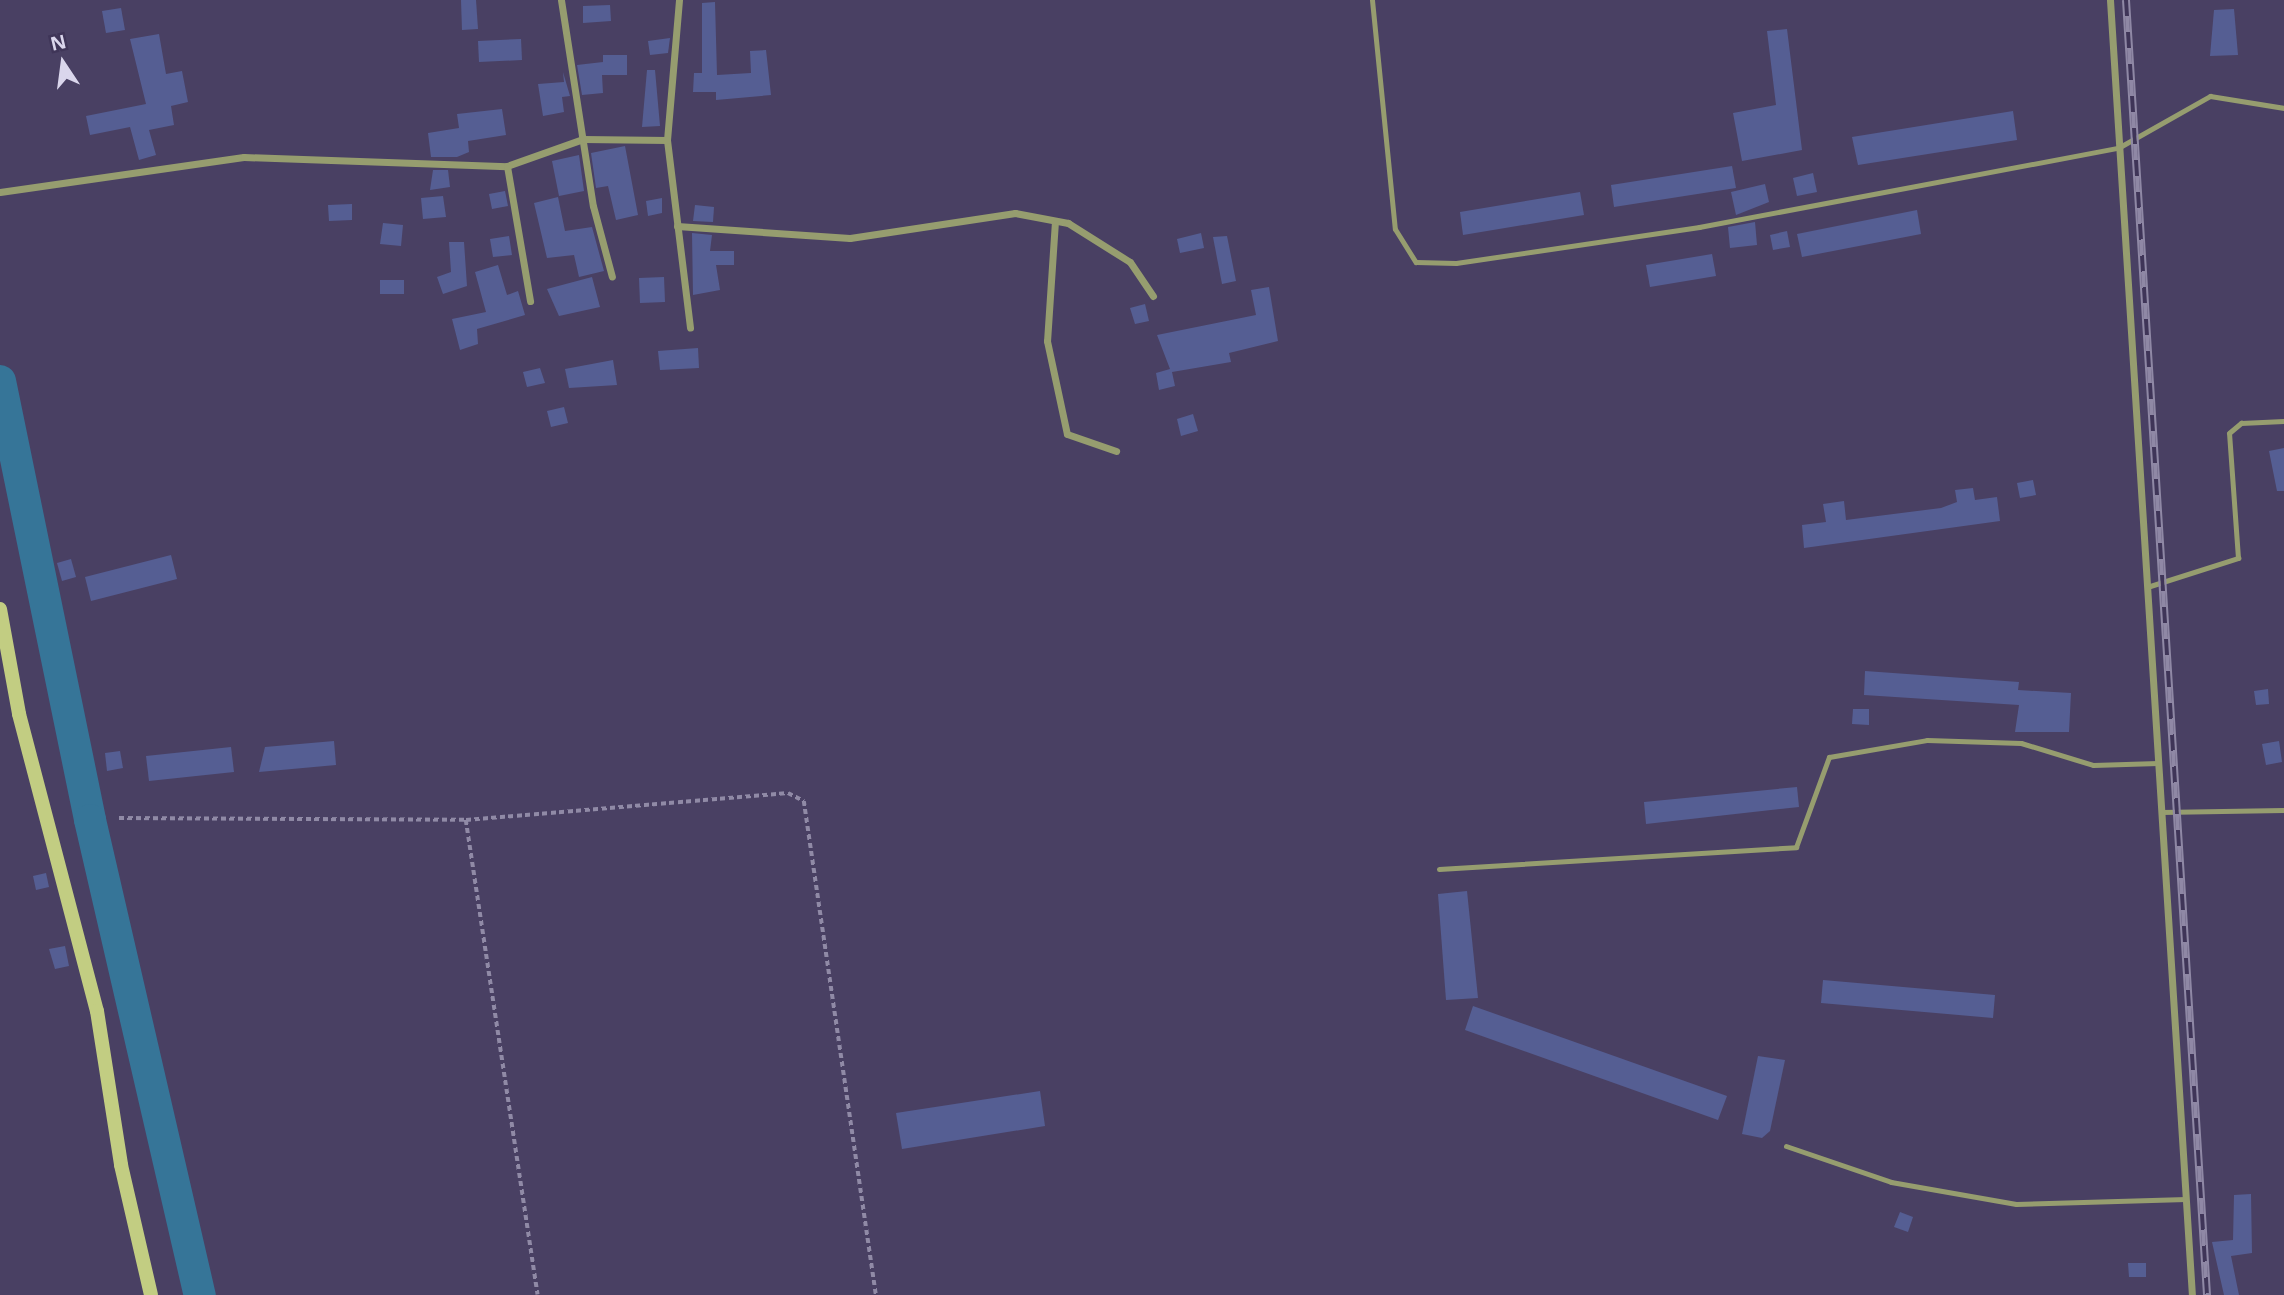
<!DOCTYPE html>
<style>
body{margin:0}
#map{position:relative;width:2284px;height:1295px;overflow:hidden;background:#494063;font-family:"Open Sans",sans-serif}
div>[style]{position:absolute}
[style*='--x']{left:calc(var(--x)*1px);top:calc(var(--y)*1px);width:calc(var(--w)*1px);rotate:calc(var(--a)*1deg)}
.river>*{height:32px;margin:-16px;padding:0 16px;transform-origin:16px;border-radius:16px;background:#367598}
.building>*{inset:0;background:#555e93}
.path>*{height:3.5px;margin-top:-1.75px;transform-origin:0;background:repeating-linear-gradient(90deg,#908aa6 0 5px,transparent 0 8.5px)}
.lane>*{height:5px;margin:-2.5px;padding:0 2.5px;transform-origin:2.5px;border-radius:2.5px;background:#969d6f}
.street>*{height:7px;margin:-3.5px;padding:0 3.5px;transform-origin:3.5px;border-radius:3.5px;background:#969d6f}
.secondary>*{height:14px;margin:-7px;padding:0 7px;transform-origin:7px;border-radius:7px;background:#c2cd82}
.rail>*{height:8px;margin-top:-4px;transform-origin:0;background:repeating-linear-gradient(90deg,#3f3558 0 16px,#8f88a5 0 32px);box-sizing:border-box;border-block:2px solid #8f88a5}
span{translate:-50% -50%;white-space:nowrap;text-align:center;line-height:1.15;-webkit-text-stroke:7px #3f3558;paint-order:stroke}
.north{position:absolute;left:28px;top:28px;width:70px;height:70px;-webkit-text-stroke:5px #3f3558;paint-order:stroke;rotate:347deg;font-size:19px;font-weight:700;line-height:28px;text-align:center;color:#dad6ec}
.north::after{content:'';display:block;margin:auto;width:24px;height:32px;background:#dad6ec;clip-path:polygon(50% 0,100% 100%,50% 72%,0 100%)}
</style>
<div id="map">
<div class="river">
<i style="--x:0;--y:381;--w:448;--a:78.4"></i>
<i style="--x:90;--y:820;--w:488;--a:77"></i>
</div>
<div class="building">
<i style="clip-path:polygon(461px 0,476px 0,478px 29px,462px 30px)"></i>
<i style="clip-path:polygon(715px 2px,717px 75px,751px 73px,750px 51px,766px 50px,771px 95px,716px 100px,716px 92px,693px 92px,694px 73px,702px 73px,702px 3px)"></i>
<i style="clip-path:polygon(610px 5px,611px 21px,583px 23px,583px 6px)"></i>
<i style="clip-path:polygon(121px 8px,125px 30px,106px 33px,102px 11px)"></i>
<i style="clip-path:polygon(2234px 9px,2238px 55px,2210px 56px,2214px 10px)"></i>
<i style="clip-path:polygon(1787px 29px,1802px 150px,1742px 161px,1733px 113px,1776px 105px,1767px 31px)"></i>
<i style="clip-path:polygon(159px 34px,166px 74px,182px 71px,188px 102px,171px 106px,174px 125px,149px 130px,156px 155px,139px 160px,130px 127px,90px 135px,86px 116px,146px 104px,130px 39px)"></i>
<i style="clip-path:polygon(670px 38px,668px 53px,650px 55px,648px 41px)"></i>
<i style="clip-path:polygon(521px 39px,522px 60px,479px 62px,478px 41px)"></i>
<i style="clip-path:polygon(603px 55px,627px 55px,627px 75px,602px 75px,603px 93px,582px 95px,577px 65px,603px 62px)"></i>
<i style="clip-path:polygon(647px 70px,655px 70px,660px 126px,642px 127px)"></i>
<i style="clip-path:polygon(563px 72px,570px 96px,562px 97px,564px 112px,543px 116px,538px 84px,564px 82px)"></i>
<i style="clip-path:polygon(502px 109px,506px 135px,468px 141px,469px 152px,457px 157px,431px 157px,428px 133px,459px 128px,457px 114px)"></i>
<i style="clip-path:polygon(2013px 111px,2017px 140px,1858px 165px,1852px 137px)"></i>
<i style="clip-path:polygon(625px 146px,638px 215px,616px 220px,608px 186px,596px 188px,591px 153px)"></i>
<i style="clip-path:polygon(579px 155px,584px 191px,559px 196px,552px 161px)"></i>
<i style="clip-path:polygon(1732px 166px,1736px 188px,1614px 207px,1611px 185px)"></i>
<i style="clip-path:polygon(433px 170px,448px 170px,450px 187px,430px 190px)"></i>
<i style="clip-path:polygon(1813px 173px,1817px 192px,1797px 196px,1793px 178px)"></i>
<i style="clip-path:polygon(1765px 184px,1769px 202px,1736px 215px,1731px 192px)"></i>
<i style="clip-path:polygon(505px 191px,508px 206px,492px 209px,489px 194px)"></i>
<i style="clip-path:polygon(1580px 192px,1584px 215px,1463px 235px,1460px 212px)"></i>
<i style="clip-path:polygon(443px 196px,446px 217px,423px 219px,421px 198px)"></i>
<i style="clip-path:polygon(558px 197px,565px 231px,592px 227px,604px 271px,579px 277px,574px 255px,547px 258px,534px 203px)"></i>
<i style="clip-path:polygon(662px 198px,662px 213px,648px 216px,646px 201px)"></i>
<i style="clip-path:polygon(352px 204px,352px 220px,329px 221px,328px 205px)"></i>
<i style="clip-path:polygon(695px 205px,714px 207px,713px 222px,693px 221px)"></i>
<i style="clip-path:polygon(1917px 210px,1921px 234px,1802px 257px,1797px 234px)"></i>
<i style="clip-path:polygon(1755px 222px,1757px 245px,1730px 248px,1728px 227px)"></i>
<i style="clip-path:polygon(383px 223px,403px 225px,401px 246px,380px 244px)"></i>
<i style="clip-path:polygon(1787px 231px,1790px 247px,1773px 250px,1770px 235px)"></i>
<i style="clip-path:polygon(692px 233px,712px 235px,710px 251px,734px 251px,734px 265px,716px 265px,720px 290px,693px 295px)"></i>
<i style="clip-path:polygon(1201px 233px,1204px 248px,1180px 253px,1177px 239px)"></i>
<i style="clip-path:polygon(509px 236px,512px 255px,493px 257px,490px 239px)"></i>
<i style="clip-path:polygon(1227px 236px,1236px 281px,1222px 284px,1213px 237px)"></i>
<i style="clip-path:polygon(449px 242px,464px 242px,467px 286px,443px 294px,437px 277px,451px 272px)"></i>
<i style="clip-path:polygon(1712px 254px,1716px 276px,1650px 287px,1646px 265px)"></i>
<i style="clip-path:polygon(498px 265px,507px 295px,518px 291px,525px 315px,477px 329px,478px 344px,460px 350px,452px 319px,486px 312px,475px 272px)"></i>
<i style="clip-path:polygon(592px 277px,600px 307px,559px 316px,547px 289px)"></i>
<i style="clip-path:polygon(664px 277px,665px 302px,640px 303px,639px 278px)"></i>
<i style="clip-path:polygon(380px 280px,404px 280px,404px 294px,380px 294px)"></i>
<i style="clip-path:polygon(1269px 287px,1278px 341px,1229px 353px,1231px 362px,1172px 372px,1175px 386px,1159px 390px,1156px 373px,1170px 369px,1157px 335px,1256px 315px,1251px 290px)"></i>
<i style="clip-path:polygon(1145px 304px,1149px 321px,1135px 324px,1130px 308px)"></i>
<i style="clip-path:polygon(698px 348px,699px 368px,660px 370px,658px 351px)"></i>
<i style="clip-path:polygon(613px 360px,617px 385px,569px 388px,565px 369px)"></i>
<i style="clip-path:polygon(540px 368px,545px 383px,527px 387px,523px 372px)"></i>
<i style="clip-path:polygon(564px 407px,568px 423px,551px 427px,547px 411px)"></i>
<i style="clip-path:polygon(1193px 414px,1198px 431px,1181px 436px,1177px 419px)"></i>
<i style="clip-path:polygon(2284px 448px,2284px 491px,2277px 491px,2269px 451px)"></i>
<i style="clip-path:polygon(2033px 480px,2036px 495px,2020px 498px,2017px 483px)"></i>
<i style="clip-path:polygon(1973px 488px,1975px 500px,1997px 497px,2000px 521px,1804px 548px,1802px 525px,1826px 522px,1823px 504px,1844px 501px,1846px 520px,1941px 508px,1957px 502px,1955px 490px)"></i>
<i style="clip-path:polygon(171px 555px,177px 579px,91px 601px,85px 577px)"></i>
<i style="clip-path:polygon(71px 559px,76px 577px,62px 581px,57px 563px)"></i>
<i style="clip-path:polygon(1865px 671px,2019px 682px,2018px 690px,2071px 693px,2069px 732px,2015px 732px,2019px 705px,1864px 695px)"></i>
<i style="clip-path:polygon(2268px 689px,2269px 704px,2256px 705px,2254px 691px)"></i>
<i style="clip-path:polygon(1853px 709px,1869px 709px,1869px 725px,1852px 724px)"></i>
<i style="clip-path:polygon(334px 741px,336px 765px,259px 772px,265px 747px)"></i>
<i style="clip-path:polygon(2279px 741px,2282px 762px,2266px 765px,2262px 744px)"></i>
<i style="clip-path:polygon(231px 747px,234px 772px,149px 781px,146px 756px)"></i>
<i style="clip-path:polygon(120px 751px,123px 768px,107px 771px,105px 753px)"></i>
<i style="clip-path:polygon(1797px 787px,1799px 807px,1646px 824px,1644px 802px)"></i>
<i style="clip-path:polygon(46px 873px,49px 887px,36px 890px,33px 876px)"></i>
<i style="clip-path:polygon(1467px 891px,1478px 998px,1446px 1000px,1438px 894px)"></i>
<i style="clip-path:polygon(65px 946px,69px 966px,55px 969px,49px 949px)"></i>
<i style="clip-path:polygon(1823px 980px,1995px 995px,1993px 1018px,1821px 1003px)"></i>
<i style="clip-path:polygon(1473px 1006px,1727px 1096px,1718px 1120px,1465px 1030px)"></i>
<i style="clip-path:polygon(1758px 1056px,1785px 1060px,1770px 1131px,1762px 1138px,1742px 1134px)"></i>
<i style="clip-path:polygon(1040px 1091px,1045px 1126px,902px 1149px,896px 1113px)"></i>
<i style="clip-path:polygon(2251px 1194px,2252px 1253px,2231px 1256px,2239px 1295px,2224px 1295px,2212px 1242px,2233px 1240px,2234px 1195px)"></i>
<i style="clip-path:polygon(1900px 1212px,1913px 1217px,1908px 1232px,1894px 1227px)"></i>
<i style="clip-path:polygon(2128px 1263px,2146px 1263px,2146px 1277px,2129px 1277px)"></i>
</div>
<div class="path">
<i style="--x:119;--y:818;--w:347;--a:0.3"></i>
<i style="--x:466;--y:820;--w:480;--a:81.4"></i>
<i style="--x:466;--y:820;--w:323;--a:-4.8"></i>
<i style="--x:788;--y:793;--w:18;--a:27"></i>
<i style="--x:804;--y:801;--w:499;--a:81.7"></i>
</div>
<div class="lane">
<i style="--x:1372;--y:0;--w:230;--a:84.3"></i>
<i style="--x:1395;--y:229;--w:39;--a:58"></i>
<i style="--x:1416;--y:262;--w:40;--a:1.4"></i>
<i style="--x:1456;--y:263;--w:246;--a:-8.4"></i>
<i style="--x:1699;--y:227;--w:426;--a:-10.7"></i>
<i style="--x:2118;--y:148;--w:106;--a:-29.5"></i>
<i style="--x:2210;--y:96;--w:75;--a:9.2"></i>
<i style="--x:2147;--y:587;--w:96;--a:-17.7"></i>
<i style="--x:2238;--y:558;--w:125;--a:-94.1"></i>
<i style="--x:2229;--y:433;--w:16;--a:-40"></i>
<i style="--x:2241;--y:423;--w:43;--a:-2.7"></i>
<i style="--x:2161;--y:812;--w:123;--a:-0.9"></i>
<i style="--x:1439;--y:869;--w:358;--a:-3.5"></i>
<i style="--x:1796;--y:847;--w:96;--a:-69.9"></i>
<i style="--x:1829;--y:757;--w:99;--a:-9.8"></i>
<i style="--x:1927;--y:740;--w:94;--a:1.8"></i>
<i style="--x:2021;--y:743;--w:75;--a:17"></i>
<i style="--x:2093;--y:765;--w:65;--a:-1.8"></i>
<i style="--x:1786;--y:1146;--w:111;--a:18.9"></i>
<i style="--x:1891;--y:1182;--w:127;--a:10"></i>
<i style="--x:2016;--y:1204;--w:170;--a:-1.7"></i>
</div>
<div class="street">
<i style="--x:561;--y:0;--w:208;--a:81.2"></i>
<i style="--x:593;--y:206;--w:73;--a:75"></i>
<i style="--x:679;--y:0;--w:141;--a:94.9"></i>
<i style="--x:667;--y:140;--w:189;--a:83"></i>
<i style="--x:2110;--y:0;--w:1298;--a:86.38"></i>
<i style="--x:507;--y:166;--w:81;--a:-19.6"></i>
<i style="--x:583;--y:139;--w:84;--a:0.7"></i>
<i style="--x:0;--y:192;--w:246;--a:-8.2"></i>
<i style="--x:244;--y:157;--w:263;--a:2"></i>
<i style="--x:507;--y:166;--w:137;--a:80.3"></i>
<i style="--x:1055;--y:221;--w:120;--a:93.8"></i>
<i style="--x:1047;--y:341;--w:95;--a:77.9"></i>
<i style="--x:1067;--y:434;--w:52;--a:19.1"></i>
<i style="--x:677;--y:226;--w:173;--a:4"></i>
<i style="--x:850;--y:238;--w:167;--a:-8.6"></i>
<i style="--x:1015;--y:213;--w:54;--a:10.7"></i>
<i style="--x:1068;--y:223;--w:73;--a:32.2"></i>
<i style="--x:1130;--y:262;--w:41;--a:55.9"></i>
</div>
<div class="secondary">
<i style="--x:0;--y:609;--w:107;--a:79.7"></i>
<i style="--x:19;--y:714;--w:307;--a:75.3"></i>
<i style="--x:97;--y:1011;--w:156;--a:81.1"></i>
<i style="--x:121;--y:1165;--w:133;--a:77"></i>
</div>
<div class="rail">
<i style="--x:2126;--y:0;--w:1298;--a:86.42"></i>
</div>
<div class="north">N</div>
</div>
